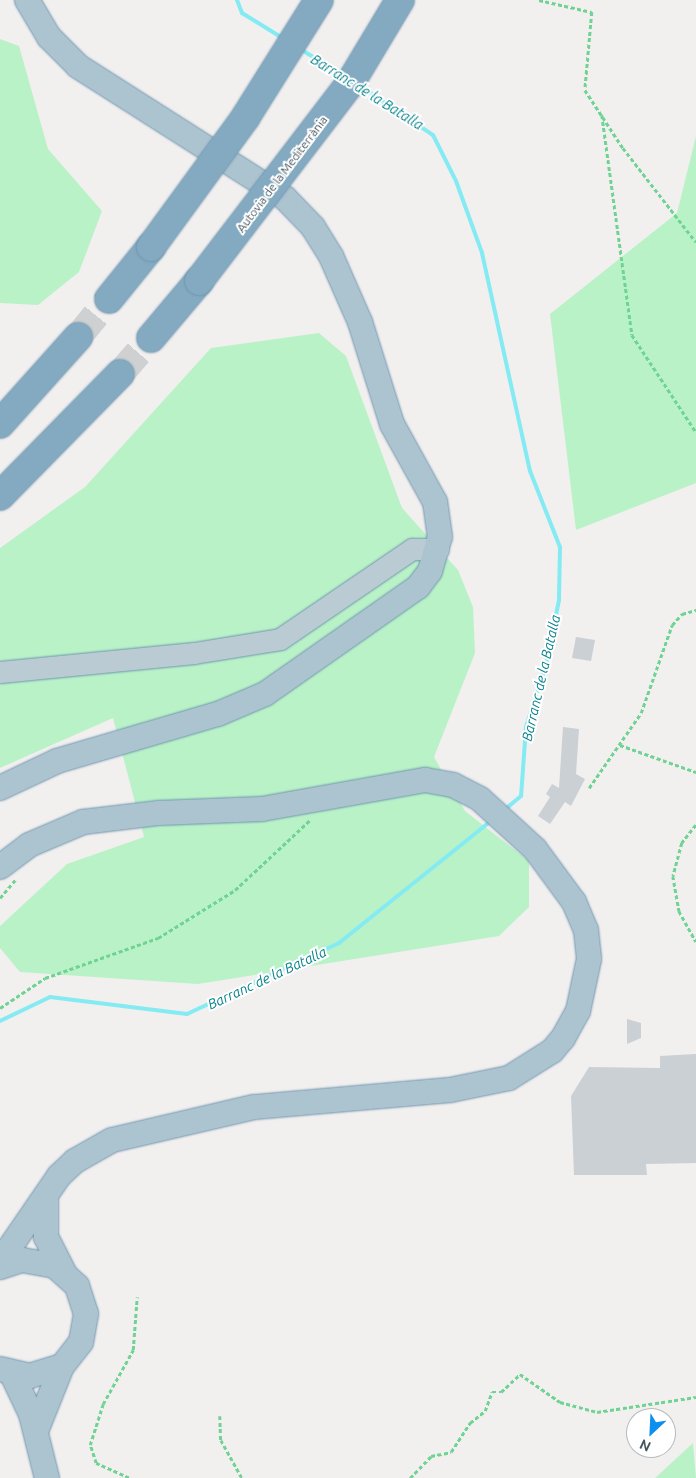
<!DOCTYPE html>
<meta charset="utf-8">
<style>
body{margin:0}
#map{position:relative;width:696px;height:1478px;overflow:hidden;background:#f2efef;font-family:Ubuntu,sans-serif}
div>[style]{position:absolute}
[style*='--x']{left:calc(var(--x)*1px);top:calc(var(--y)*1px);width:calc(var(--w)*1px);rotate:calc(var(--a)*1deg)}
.green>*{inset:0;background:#baf2c8}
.stream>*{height:4px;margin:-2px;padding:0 2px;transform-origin:2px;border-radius:2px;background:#84ebf2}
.building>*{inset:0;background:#cad0d4}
.highway-tunnel>*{height:28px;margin-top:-14px;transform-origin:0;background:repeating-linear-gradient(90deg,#cfd0d2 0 28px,transparent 0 42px)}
.path>*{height:2.5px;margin-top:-1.25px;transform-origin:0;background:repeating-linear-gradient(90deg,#6fd394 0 4px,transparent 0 6.5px)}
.roads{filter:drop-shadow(0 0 1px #6e95ad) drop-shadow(0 0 1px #6e95ad)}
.secondary>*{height:21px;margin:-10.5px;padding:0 10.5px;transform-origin:10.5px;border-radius:10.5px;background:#bbcbd4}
.primary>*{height:24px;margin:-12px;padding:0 12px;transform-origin:12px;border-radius:12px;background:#acc3d0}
.highway>*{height:28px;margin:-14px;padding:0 14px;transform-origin:14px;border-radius:14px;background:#83aac1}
.bridges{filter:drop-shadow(0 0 1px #6e95ad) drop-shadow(0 0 1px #6e95ad)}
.highway-bridge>*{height:28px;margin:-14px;padding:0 14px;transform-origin:14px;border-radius:14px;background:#83aac1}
span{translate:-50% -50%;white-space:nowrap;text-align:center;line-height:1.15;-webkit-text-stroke:4px #fff;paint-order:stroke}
.street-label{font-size:12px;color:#45565e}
.water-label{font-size:14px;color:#06828b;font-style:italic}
.north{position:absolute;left:626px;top:1408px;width:50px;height:50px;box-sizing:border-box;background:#fff;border:1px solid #b5bbbf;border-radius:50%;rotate:205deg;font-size:14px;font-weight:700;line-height:20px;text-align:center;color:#45565e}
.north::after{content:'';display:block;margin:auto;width:18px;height:22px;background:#0c8fef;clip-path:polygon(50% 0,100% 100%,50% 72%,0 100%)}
</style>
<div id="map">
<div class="green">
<i style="clip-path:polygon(0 39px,19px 46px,48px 149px,102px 211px,79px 272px,38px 305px,0 303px)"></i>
<i style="clip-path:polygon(696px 136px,696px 483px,576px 530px,550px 314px,677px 213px)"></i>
<i style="clip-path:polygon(319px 333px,346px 356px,402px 508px,458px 570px,473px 607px,475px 653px,434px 757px,465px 811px,529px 861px,529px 907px,499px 936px,198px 984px,20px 972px,0 948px,0 926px,67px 864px,144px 837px,113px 718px,0 768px,0 548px,85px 487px,211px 348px)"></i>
<i style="clip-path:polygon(693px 1443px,696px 1478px,655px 1478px)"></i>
</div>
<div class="stream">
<i style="--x:237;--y:0;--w:14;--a:69"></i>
<i style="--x:242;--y:13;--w:49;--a:31.8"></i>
<i style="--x:300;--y:49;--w:50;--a:31.2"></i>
<i style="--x:360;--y:86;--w:88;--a:33.9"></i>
<i style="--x:433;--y:135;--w:51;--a:63.4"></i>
<i style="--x:456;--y:181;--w:77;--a:70.1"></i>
<i style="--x:482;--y:253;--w:223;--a:77.6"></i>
<i style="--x:530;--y:471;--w:82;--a:68.5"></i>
<i style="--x:560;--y:547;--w:53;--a:91.1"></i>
<i style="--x:559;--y:600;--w:66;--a:101.3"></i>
<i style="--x:546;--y:665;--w:65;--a:107.9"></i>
<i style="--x:526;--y:727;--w:69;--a:94.1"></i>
<i style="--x:521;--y:796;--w:23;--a:140"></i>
<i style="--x:0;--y:1021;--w:55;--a:-25.6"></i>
<i style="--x:50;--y:997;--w:138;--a:7.1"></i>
<i style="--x:187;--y:1014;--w:168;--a:-25"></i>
<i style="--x:339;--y:943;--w:196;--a:-38.8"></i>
</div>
<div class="building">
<i style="clip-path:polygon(576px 637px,595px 640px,591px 661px,572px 658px)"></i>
<i style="clip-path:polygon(563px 727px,579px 729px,576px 774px,585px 779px,571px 806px,565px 802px,550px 824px,538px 816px,550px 797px,546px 794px,552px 784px,559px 788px)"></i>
<i style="clip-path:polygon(627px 1019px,641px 1023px,641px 1038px,627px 1044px)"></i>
<i style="clip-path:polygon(696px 1054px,696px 1163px,646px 1164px,647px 1175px,574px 1175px,571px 1096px,589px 1067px,660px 1068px,660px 1056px)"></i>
</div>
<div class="highway-tunnel">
<i style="--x:78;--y:337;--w:49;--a:-50.8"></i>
<i style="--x:120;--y:374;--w:48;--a:-49.3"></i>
</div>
<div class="path">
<i style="--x:539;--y:0;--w:54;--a:12.8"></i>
<i style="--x:592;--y:12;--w:78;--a:95.1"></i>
<i style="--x:585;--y:90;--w:69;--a:56.8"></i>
<i style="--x:623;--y:148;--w:119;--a:52.2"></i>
<i style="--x:602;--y:115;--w:222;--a:82.2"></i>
<i style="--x:632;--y:335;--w:116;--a:56.6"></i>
<i style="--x:620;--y:745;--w:81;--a:19.6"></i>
<i style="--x:589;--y:788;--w:91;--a:-55.3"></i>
<i style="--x:641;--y:713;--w:93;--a:-70.6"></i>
<i style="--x:672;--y:625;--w:15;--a:-48"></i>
<i style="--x:682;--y:614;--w:15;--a:-16"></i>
<i style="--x:696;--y:825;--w:23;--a:128"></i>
<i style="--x:682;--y:843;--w:34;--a:105"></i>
<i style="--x:673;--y:876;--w:36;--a:80"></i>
<i style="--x:679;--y:911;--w:35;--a:61"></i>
<i style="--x:0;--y:898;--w:25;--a:-50"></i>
<i style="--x:0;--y:1008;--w:54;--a:-33.7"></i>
<i style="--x:45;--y:978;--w:120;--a:-19.5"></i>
<i style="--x:158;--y:938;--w:91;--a:-31.9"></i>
<i style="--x:235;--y:890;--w:103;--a:-43"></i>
<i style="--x:220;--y:1416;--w:24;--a:88"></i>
<i style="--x:221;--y:1440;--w:43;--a:61.1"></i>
<i style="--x:129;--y:1478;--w:36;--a:-156"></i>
<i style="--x:96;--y:1463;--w:19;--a:-108"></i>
<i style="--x:90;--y:1445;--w:43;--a:-72.4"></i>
<i style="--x:103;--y:1404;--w:62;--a:-60.9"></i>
<i style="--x:133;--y:1350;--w:53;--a:-85.7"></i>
<i style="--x:410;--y:1478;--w:30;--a:-46"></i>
<i style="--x:431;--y:1456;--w:20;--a:-11"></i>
<i style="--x:451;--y:1452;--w:35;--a:-57"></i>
<i style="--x:470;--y:1423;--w:19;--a:-39"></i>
<i style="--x:485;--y:1411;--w:20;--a:-70"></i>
<i style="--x:492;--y:1392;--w:9;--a:0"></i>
<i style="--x:501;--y:1392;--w:26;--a:-43"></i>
<i style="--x:520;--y:1374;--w:49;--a:35"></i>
<i style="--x:560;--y:1402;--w:38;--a:15"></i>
<i style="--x:597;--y:1412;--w:100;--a:-8.6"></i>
</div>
<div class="roads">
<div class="secondary">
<i style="--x:0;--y:672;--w:195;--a:-5.6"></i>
<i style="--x:194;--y:653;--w:87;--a:-9.2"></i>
<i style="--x:280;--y:639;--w:160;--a:-34.3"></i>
<i style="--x:412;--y:549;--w:26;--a:0"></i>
</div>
<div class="primary">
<i style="--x:0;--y:788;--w:63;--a:-25.3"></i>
<i style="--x:57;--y:761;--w:168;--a:-16.3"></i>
<i style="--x:218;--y:714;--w:51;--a:-23.1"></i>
<i style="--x:265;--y:694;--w:187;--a:-35"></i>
<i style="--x:418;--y:587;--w:20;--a:-53"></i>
<i style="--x:430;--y:571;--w:35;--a:-74"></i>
<i style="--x:440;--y:537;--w:35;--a:-98"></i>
<i style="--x:435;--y:502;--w:89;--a:-118.9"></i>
<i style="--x:392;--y:424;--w:107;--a:-107.4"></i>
<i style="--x:360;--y:322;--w:72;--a:-113.7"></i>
<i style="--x:331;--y:256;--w:34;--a:-122"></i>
<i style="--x:313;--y:227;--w:40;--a:-134"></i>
<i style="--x:285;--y:198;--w:246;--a:-147.5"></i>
<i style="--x:78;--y:66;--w:41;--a:-135"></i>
<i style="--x:49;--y:37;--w:43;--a:-120.7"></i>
<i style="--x:0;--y:867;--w:36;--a:-37"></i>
<i style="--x:29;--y:845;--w:59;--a:-23.1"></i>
<i style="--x:83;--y:822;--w:77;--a:-6.8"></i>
<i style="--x:159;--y:813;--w:103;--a:-2.2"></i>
<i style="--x:262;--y:809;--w:166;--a:-10.1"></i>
<i style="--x:425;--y:780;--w:28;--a:10"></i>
<i style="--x:453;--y:785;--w:30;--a:27"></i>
<i style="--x:480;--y:799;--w:74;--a:42.3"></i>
<i style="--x:535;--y:849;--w:66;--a:53.7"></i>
<i style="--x:574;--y:902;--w:30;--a:67"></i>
<i style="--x:586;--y:930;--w:29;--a:84"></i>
<i style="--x:589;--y:959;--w:53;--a:101.9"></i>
<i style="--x:578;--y:1011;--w:31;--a:119"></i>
<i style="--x:563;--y:1038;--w:17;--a:130"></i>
<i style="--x:552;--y:1051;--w:51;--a:147.9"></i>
<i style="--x:509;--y:1078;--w:60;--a:168.5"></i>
<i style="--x:450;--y:1090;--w:197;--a:175"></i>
<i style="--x:254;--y:1107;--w:146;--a:166.9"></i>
<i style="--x:112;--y:1140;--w:43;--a:150.4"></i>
<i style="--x:75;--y:1161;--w:22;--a:137"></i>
<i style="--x:59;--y:1176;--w:104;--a:124.5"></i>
<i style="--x:46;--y:1196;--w:41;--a:90"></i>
<i style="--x:46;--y:1237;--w:39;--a:63"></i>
<i style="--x:0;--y:1267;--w:23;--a:-18"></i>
<i style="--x:22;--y:1260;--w:34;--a:10"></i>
<i style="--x:55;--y:1266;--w:30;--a:42"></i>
<i style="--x:77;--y:1286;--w:29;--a:72"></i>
<i style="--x:86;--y:1314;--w:28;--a:100"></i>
<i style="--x:81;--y:1342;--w:31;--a:128"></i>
<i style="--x:62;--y:1366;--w:34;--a:163"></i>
<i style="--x:30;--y:1376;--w:31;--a:-167"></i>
<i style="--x:12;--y:1374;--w:44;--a:64.6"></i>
<i style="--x:31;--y:1414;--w:66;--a:76"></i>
<i style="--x:36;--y:1431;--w:70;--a:-68.2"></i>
</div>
<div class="highway">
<i style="--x:109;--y:299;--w:67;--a:-51.1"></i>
<i style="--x:151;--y:338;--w:75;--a:-49.9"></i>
<i style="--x:0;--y:424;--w:117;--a:-48.1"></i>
<i style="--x:0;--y:496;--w:171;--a:-45.5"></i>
</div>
</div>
<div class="bridges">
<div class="highway-bridge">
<i style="--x:151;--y:247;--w:160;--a:-53.9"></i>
<i style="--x:245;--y:118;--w:139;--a:-57.9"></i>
<i style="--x:199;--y:281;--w:247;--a:-52.6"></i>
<i style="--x:349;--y:85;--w:99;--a:-59"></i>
</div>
</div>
<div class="street-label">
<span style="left:282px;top:174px;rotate:-53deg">Autovia de la Mediterrània</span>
</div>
<div class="water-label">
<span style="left:367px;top:92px;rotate:32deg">Barranc de la Batalla</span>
<span style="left:541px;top:678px;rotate:-77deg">Barranc de la Batalla</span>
<span style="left:267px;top:978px;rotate:-25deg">Barranc de la Batalla</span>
</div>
<div class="north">N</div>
</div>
